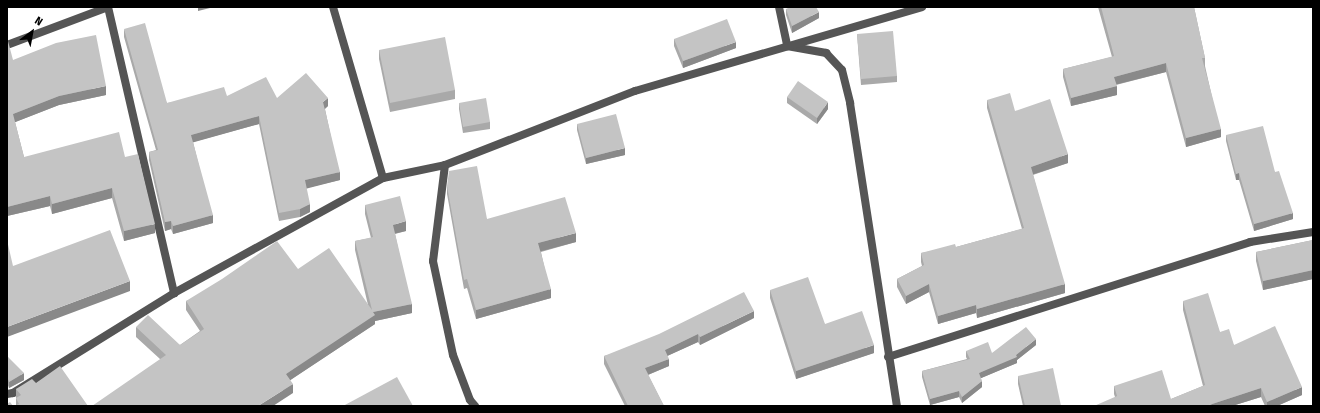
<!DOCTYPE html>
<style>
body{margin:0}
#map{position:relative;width:1320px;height:413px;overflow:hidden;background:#fff;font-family:"Fira Sans Condensed",sans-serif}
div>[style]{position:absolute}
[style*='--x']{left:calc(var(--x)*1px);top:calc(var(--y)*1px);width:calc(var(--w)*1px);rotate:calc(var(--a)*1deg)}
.street>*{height:8px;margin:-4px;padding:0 4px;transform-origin:4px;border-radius:4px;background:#555}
.wall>*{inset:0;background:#a9a9a9}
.shaded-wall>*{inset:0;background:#898989}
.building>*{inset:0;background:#c4c4c4}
span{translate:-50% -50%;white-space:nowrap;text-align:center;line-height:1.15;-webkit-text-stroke:3px #fff;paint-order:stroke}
.frame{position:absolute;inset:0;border:8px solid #000;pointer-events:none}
.north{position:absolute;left:12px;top:12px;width:40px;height:40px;-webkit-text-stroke:3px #fff;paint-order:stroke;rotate:32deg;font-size:11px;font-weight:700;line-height:16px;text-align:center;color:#000}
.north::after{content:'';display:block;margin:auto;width:14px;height:18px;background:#000;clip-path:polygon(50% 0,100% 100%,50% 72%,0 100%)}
</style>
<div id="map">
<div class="street">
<i style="--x:108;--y:7;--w:294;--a:77"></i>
<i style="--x:333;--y:7;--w:178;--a:73.7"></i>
<i style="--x:779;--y:7;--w:40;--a:78"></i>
<i style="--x:787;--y:46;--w:40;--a:10"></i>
<i style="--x:826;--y:53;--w:23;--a:47"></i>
<i style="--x:842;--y:70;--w:34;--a:76"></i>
<i style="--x:850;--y:103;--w:307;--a:81.2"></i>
<i style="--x:7;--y:45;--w:108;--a:-20.6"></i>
<i style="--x:445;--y:165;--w:97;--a:97.1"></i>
<i style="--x:433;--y:261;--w:96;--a:78"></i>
<i style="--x:453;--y:355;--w:48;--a:69.3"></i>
<i style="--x:470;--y:400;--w:8;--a:50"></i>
<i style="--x:888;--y:357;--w:380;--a:-17.6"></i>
<i style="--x:1250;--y:242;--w:64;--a:-9"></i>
<i style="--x:7;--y:394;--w:6;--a:-9"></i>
<i style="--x:13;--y:393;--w:190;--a:-31.8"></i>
<i style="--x:174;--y:293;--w:239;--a:-28.8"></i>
<i style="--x:383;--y:178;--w:63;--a:-11.8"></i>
<i style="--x:445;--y:165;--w:204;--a:-21.3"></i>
<i style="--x:635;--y:91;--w:299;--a:-16.3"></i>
</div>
<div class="wall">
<i style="clip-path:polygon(1098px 7px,1194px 7px,1205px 58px,1205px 66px,1221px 137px,1186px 147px,1166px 72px,1116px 85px,1117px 95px,1071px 106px,1063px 77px,1063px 69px,1112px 57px)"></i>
<i style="clip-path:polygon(786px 9px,819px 18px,792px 33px,786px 15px)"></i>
<i style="clip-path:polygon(124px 29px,167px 103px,227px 96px,277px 98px,328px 106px,325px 109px,340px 180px,306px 188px,310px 212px,300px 217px,279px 221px,259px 124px,193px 142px,213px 223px,173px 234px,171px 229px,165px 231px,149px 160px,149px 152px,156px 150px,124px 37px)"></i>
<i style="clip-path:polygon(857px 34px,897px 76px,897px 82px,861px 85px)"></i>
<i style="clip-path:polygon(674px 39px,736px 48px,683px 68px,674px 46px)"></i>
<i style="clip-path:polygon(379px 50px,455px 90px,455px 99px,390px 112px,379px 59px)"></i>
<i style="clip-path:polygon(13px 60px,106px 95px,59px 105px,15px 122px,24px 157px,125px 157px,155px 233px,124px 241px,112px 198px,52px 214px,50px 206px,7px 216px)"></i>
<i style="clip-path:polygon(787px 97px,828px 109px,817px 124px,787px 103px)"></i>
<i style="clip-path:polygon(987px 100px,1015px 111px,1068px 163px,1033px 175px,1065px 293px,977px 318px,976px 313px,938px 324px,929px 292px,906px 304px,897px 287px,897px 279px,922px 266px,921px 262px,921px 253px,956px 247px,1022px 229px,987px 108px)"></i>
<i style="clip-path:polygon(459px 103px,490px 122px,490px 129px,463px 133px,459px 109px)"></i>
<i style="clip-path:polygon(577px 124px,625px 155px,586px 164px,577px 130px)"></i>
<i style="clip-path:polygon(1226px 135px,1275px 172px,1293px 219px,1254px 231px,1239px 180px,1236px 180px,1226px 141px)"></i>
<i style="clip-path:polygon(447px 186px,487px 219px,576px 242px,541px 252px,551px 298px,476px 319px,467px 288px,464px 289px,447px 194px)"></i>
<i style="clip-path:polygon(365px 205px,406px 231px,395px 234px,412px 313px,375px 321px,375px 324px,290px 380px,293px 393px,160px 359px,136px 337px,136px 327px,180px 345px,200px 331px,186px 310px,186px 301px,298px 269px,368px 305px,355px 250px,355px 241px,371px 238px,365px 214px)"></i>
<i style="clip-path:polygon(1313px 240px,1313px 279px,1263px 290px,1256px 261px,1256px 252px)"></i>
<i style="clip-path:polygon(770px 290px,825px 324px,874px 353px,796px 379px,770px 298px)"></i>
<i style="clip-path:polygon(1183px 301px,1220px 332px,1234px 345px,1302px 395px,1277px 406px,1265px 406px,1261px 397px,1232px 406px,1115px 397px,1114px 394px,1114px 386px,1171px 399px,1203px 386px,1183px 310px)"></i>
<i style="clip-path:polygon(754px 318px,700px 345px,698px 342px,667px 356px,669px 366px,648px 375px,664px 406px,625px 406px,604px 364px,604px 356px)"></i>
<i style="clip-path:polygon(1036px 345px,1017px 360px,1017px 363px,981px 378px,982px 387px,962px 403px,959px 397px,930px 405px,922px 377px,922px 371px,967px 359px,966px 357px,966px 351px,992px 353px)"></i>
<i style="clip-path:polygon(7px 356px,24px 380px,9px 388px,7px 383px)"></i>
<i style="clip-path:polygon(1018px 376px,1061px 406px,1023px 406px,1018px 384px)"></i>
<i style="clip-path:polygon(36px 383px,88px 406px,16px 405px,16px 389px)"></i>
</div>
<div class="shaded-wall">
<i style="clip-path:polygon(198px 7px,214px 7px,198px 11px)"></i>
<i style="clip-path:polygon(819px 12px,819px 18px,792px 33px,792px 26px)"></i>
<i style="clip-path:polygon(736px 42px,736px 48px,683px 68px,683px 61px)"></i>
<i style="clip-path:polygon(1166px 63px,1166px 72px,1114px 85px,1114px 77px)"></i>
<i style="clip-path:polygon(106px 86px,106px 95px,59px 105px,13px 123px,13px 114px,59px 96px)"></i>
<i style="clip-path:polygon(1117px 86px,1117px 95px,1071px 106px,1071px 98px)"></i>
<i style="clip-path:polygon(328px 98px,328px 106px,323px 110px,323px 102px)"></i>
<i style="clip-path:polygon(828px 102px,828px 109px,817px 124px,817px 118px)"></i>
<i style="clip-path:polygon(259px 116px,259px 124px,191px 143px,191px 135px)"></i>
<i style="clip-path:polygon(1221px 129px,1221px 137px,1186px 147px,1186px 138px)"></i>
<i style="clip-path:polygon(625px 148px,625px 155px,586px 164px,586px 158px)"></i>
<i style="clip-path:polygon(1068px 154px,1068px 163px,1031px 175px,1031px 167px)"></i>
<i style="clip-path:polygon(340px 172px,340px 180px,305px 189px,305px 180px)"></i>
<i style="clip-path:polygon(1239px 173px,1239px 180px,1236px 180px,1236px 174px)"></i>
<i style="clip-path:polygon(112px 188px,112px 198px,52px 214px,52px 204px)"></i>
<i style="clip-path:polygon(50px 196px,50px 206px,7px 216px,7px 207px)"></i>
<i style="clip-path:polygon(310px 204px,310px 212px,300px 217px,300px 209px)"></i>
<i style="clip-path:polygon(1293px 213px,1293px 219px,1254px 231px,1254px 224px)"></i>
<i style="clip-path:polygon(213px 215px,213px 223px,173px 234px,173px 226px)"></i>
<i style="clip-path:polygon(171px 221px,171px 229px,165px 231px,165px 222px)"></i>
<i style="clip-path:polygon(406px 221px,406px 231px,393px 234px,393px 225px)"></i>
<i style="clip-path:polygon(155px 224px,155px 233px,124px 241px,124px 231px)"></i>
<i style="clip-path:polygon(576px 233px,576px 242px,538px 252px,538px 243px)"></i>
<i style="clip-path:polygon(1313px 270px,1313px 279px,1263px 290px,1263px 281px)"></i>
<i style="clip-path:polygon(130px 281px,130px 291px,7px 337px,7px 327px)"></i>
<i style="clip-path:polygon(929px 284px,929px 292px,906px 304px,906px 296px)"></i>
<i style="clip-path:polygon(1065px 284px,1065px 293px,977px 318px,977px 309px)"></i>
<i style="clip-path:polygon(551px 289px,551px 298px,476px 319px,476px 310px)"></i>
<i style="clip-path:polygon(412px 304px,412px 313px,375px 321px,375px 324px,286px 383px,286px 374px,373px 312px)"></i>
<i style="clip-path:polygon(976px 305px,976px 313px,938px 324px,938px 316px)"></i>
<i style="clip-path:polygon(754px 311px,754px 318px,700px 345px,700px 337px)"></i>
<i style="clip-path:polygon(698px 334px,698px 342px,665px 357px,665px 350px)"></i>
<i style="clip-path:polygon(1036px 339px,1036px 345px,1017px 360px,1017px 363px,979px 379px,979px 373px,1016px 355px)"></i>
<i style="clip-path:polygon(874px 345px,874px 353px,796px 379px,796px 371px)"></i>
<i style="clip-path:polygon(669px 359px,669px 366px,645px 376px,645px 368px)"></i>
<i style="clip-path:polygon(24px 373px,24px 380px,9px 388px,9px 382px)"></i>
<i style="clip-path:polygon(982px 381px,982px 387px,962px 403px,962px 397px)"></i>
<i style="clip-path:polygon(293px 384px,293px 393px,273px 406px,258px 406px)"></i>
<i style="clip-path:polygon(1302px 387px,1302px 395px,1277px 406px,1267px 406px,1267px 402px)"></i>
<i style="clip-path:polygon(1261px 388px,1261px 397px,1232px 406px,1206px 406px)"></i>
<i style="clip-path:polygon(959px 391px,959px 397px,930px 405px,930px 399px)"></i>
</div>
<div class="building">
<i style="clip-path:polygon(790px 7px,816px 7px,819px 12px,792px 26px,786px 9px)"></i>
<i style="clip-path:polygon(1101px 7px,1194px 7px,1205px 58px,1202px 58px,1221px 129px,1186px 138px,1166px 63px,1114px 77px,1117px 86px,1071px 98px,1063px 69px,1114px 56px)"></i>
<i style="clip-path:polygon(727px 19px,736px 42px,683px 61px,674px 39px)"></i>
<i style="clip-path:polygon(145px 23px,167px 103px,224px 87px,227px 96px,266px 77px,277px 98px,306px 73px,328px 98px,323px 102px,340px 172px,305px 180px,310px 204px,300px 209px,279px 213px,259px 116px,191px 135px,213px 215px,173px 226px,171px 221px,165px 222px,149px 152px,158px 150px,124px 29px)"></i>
<i style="clip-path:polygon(893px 31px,897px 76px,861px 79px,857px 34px)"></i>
<i style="clip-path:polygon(96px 35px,106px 86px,59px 96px,13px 114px,24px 157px,119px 132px,125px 157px,138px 154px,155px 224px,124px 231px,112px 188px,52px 204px,50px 196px,7px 207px,7px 40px,8px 41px,13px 60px,56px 43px)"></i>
<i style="clip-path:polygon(445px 37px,455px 90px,390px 103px,379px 50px)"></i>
<i style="clip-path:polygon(798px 81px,828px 102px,817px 118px,787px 97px)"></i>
<i style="clip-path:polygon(1010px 93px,1015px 111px,1050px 99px,1068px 154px,1031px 167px,1065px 284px,977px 309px,976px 305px,938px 316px,929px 284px,906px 296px,897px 279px,924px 265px,921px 253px,955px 244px,956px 247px,1024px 228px,987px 100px)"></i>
<i style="clip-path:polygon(486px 98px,490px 122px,463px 127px,459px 103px)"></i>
<i style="clip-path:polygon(616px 114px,625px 148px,586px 158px,577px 124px)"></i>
<i style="clip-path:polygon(1263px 126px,1275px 172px,1279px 171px,1293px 213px,1254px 224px,1239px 173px,1236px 174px,1226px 135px)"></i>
<i style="clip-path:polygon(477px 166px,487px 219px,565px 197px,576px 233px,538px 243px,551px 289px,476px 310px,467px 279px,464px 280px,447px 186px,449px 171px)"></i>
<i style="clip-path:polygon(400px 196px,406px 221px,393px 225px,412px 304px,373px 312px,375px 315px,286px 374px,293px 384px,258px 406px,92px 406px,166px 355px,136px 327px,148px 315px,180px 345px,204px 329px,186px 301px,222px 279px,277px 241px,298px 269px,329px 248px,372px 310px,355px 241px,373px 237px,365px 205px)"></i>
<i style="clip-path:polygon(110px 230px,130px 281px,7px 327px,7px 240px,13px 266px)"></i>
<i style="clip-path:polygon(1313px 240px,1313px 270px,1263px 281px,1256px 252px)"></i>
<i style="clip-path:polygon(808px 277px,825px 324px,862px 311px,874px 345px,796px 371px,770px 290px)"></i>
<i style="clip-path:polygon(744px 292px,754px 311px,700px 337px,698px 334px,665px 350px,669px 359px,645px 368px,664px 406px,628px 406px,604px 356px,659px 334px)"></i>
<i style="clip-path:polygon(1208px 293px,1220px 332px,1229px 329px,1234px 345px,1275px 326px,1302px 387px,1267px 402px,1261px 388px,1206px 406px,1094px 406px,1117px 396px,1114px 386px,1162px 370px,1171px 399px,1205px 385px,1183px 301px)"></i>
<i style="clip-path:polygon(1026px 327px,1036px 339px,1016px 355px,1017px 357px,979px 373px,982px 381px,962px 397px,959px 391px,930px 399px,922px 371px,970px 359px,966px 351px,988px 342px,992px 353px)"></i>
<i style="clip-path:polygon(7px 356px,24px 373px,9px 382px,7px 376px)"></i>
<i style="clip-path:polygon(60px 366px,88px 406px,14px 406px,19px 404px,16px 398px,21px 395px,16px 389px,32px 379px,36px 383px)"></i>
<i style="clip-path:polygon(1053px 368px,1061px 406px,1025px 406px,1018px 376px)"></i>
<i style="clip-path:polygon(397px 377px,413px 406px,343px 406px)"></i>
<i style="clip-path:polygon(10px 402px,13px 406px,7px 406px,7px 404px)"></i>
</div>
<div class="frame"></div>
<div class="north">N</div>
</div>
